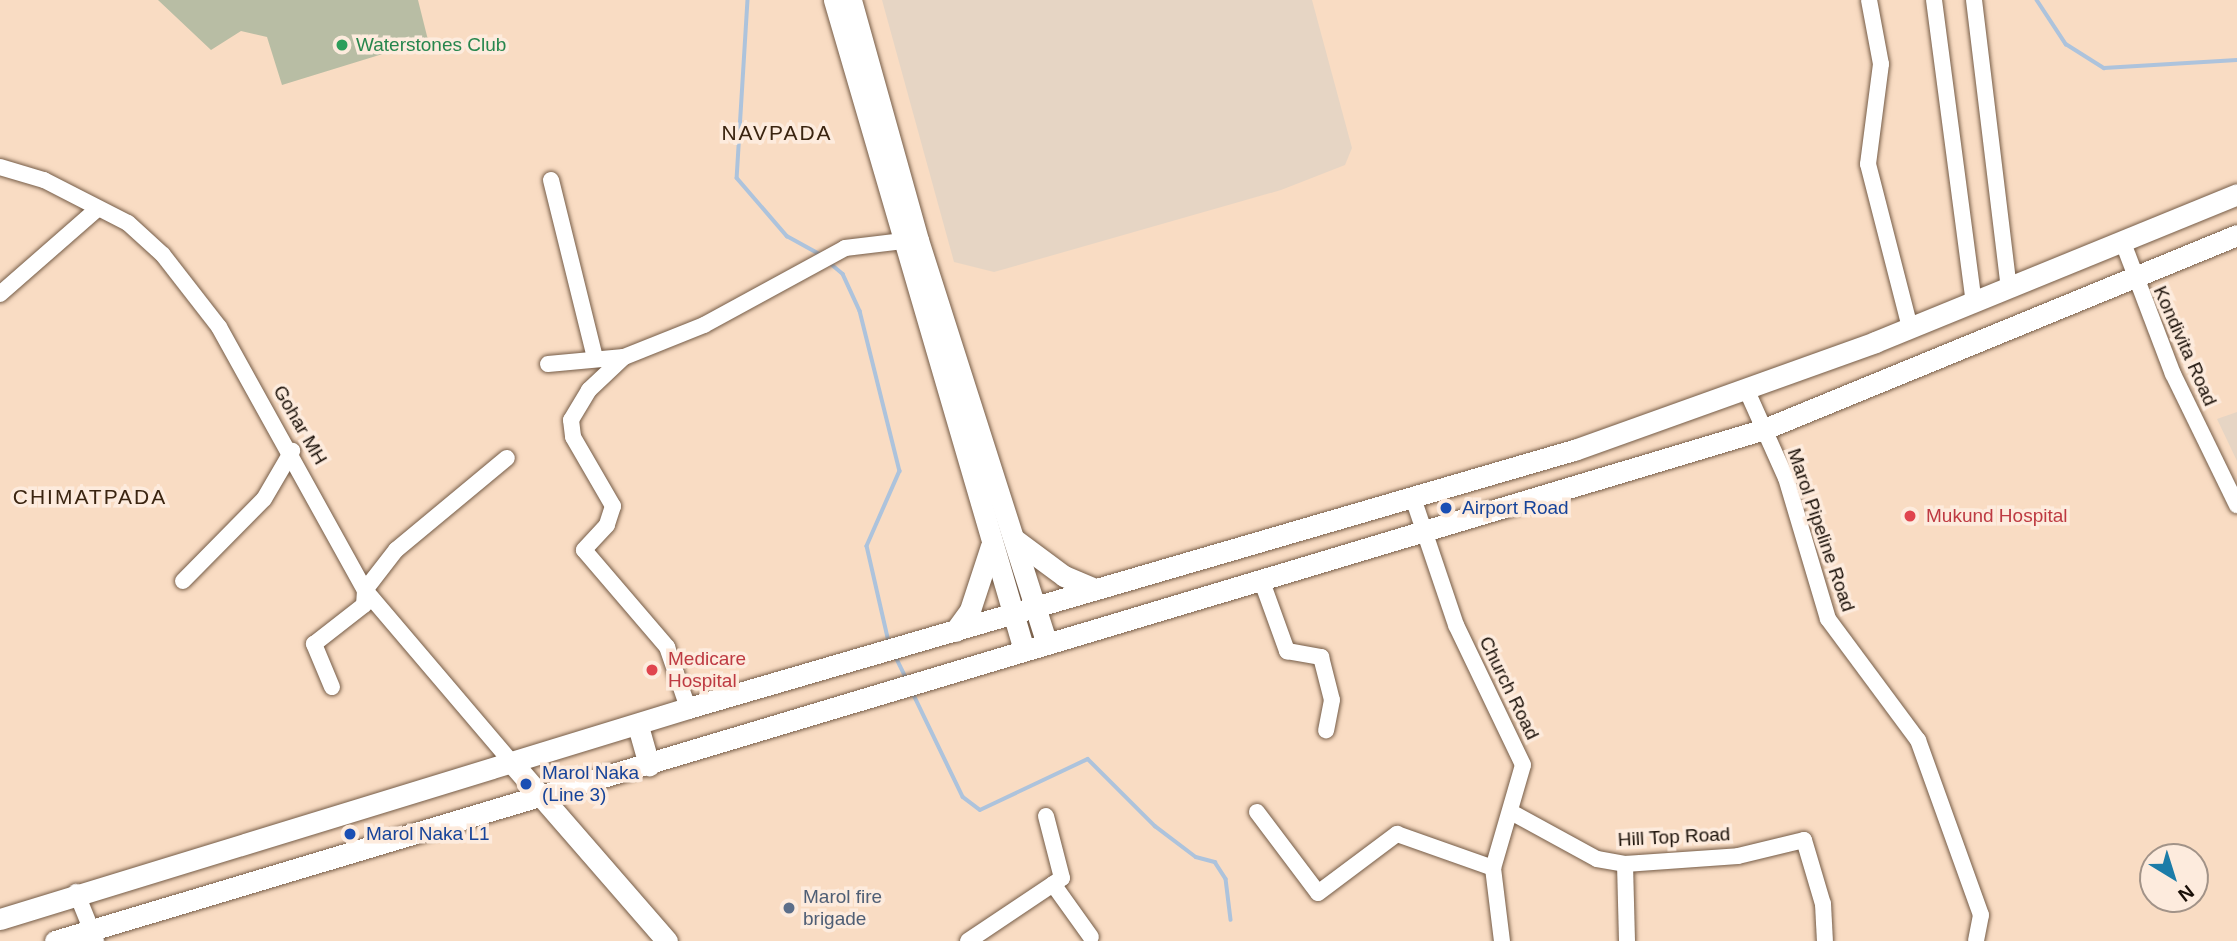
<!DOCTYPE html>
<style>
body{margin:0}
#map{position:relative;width:2237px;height:941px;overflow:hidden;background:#f9dcc3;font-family:Helvetica,sans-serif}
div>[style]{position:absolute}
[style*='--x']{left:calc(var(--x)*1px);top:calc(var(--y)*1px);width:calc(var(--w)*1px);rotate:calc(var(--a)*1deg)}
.industrial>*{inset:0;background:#e6d5c4}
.green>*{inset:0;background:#b8bda4}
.stream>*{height:3.5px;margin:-1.75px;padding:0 1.75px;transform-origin:1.75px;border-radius:1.75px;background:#adc3dc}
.roads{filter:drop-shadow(0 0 2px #755c47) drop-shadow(0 0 2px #755c47)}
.minor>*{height:16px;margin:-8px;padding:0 8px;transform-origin:8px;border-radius:8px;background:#fff}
.major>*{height:21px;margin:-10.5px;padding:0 10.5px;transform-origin:10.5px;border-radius:10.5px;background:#fff}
.dots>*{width:19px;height:19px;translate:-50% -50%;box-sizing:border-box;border:4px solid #fdebdd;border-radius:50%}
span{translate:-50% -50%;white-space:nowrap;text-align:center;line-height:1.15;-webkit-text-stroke:7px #fdebdd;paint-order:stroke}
.leisure-label{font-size:19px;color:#27864d}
.left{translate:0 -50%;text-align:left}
.street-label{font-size:19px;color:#1a1008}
.transit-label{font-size:19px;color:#164399}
.health-label{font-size:19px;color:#be3a42}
.service-label{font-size:19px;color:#4e5e75}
.neighbourhood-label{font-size:21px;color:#3a2410;letter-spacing:2px}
.north{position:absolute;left:2139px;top:843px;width:70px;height:70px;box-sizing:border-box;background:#fdebdd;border:2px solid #a29388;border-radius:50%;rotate:142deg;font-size:19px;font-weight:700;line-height:28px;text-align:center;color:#1a1008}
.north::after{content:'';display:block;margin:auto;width:24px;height:32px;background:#1c7ca8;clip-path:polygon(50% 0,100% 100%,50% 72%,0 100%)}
</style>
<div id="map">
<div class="industrial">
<i style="clip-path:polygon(882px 0,1312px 0,1352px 148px,1345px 165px,1281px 190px,994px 272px,954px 262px)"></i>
<i style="clip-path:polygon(2237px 412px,2237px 461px,2217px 419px)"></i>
</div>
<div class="green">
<i style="clip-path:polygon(158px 0,418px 0,428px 40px,282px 85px,267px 37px,241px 31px,211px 50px)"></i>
</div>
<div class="stream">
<i style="--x:748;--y:0;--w:178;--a:93.5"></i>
<i style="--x:737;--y:178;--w:77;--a:49.2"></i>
<i style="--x:787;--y:236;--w:39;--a:29"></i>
<i style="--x:2037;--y:0;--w:53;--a:56.6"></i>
<i style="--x:2066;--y:44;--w:45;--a:32.3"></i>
<i style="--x:2104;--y:68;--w:133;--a:-3.4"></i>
<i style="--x:830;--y:263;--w:17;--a:40"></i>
<i style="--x:843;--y:274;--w:41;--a:65.3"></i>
<i style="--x:860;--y:311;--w:165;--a:76"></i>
<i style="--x:900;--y:471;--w:82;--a:113.7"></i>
<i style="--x:867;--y:546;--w:98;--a:77.1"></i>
<i style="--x:895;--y:655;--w:28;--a:64"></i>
<i style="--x:913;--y:693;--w:115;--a:64.3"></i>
<i style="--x:963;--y:797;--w:21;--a:37"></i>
<i style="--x:980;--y:810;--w:119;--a:-25.3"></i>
<i style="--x:1088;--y:759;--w:95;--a:45"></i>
<i style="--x:1155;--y:826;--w:51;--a:37.1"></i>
<i style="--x:1196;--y:857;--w:20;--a:15"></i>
<i style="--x:1215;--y:862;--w:20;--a:57"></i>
<i style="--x:1226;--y:879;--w:41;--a:83"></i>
</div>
<div class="roads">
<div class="minor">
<i style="--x:1869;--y:0;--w:65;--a:79.4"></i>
<i style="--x:1881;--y:64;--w:101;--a:97.4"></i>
<i style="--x:1868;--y:164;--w:168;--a:75.6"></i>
<i style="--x:1934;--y:0;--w:305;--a:82.5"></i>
<i style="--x:1974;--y:0;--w:290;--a:83.1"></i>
<i style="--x:0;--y:167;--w:46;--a:16.5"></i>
<i style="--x:44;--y:180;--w:94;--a:27.1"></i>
<i style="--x:128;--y:223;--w:47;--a:42.4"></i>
<i style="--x:163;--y:255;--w:91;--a:52.1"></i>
<i style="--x:219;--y:327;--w:301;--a:61"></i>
<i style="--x:365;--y:590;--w:230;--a:49.6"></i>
<i style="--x:551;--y:180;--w:183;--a:76.1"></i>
<i style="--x:2122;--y:240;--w:143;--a:69.2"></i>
<i style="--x:2173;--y:374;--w:146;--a:64"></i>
<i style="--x:0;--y:294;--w:128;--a:-41.2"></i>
<i style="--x:624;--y:357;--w:48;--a:136.7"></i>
<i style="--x:589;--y:390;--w:35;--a:121"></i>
<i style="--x:571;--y:420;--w:17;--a:83"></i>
<i style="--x:573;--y:437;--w:80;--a:59.9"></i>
<i style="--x:613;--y:506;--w:20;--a:108"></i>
<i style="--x:607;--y:525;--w:34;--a:133"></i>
<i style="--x:584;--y:550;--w:128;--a:49.4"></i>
<i style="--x:667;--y:647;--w:65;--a:71"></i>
<i style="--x:548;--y:364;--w:76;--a:-5.3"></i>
<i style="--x:624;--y:357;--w:86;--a:-21.8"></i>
<i style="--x:704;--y:325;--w:161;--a:-28.6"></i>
<i style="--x:845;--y:248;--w:67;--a:-6.8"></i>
<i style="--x:1747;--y:391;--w:95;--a:65.9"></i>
<i style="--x:1786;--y:478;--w:147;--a:73.4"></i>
<i style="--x:1828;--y:619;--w:151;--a:53.4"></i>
<i style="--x:1918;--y:740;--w:186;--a:70.2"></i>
<i style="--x:1981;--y:915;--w:26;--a:101"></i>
<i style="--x:1413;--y:498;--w:134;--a:71.3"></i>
<i style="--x:1456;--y:625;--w:155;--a:64.4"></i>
<i style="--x:1523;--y:765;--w:107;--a:106.2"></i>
<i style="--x:1493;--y:868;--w:74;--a:83"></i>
<i style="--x:1261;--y:579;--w:77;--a:70.1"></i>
<i style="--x:1287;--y:651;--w:35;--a:10"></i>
<i style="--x:1321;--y:657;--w:44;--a:75.7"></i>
<i style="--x:1332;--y:700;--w:31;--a:101"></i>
<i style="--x:183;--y:581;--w:115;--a:-45.4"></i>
<i style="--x:264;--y:499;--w:56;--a:-59.7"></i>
<i style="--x:332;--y:687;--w:47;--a:-112.7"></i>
<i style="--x:314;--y:644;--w:63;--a:-38"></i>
<i style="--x:364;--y:605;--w:15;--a:-86"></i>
<i style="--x:365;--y:590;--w:51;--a:-52.2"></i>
<i style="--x:396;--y:550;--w:144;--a:-39.7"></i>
<i style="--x:1257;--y:812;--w:101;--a:53"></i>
<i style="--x:1318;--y:893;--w:99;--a:-36.8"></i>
<i style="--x:1397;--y:834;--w:102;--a:19.5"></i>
<i style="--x:1511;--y:812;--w:98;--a:28.7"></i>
<i style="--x:1597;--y:859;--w:28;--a:10"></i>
<i style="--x:1625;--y:864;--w:113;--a:-4"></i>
<i style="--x:1738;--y:856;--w:68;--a:-13.6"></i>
<i style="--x:1804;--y:840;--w:67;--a:73.5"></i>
<i style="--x:1823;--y:904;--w:37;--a:87"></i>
<i style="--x:1625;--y:864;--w:77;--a:88.5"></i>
<i style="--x:1053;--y:884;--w:65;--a:54.4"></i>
<i style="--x:76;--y:892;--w:53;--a:67.8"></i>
<i style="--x:968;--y:941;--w:113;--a:-33.8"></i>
<i style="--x:1062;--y:878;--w:64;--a:-104.5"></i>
</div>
<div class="major">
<i style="--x:834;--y:0;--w:677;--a:73.71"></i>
<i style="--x:851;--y:0;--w:249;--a:74.4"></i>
<i style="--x:918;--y:240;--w:424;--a:72.3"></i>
<i style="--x:1014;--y:539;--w:62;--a:36.5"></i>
<i style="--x:1064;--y:576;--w:34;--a:23"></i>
<i style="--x:955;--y:631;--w:26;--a:-54"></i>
<i style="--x:970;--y:610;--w:67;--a:-71.8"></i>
<i style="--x:638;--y:726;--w:41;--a:74.2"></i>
<i style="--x:514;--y:765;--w:233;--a:49"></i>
<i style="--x:0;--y:919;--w:720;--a:-17.05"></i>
<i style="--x:688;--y:708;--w:923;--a:-16.24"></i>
<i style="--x:1574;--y:450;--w:320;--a:-19.7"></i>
<i style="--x:1875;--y:342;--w:391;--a:-22.2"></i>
<i style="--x:55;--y:941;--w:1782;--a:-16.67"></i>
<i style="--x:1762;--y:430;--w:513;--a:-22.32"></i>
</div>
</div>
<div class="dots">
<i style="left:342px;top:45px;background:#2e9e5b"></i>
<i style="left:1446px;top:508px;background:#1a4fb4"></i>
<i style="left:1910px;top:516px;background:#e0444e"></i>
<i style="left:652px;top:670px;background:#e0444e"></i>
<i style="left:526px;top:784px;background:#1a4fb4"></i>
<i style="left:350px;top:834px;background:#1a4fb4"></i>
<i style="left:789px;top:908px;background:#5c6f8a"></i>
</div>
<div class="leisure-label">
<span class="left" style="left:356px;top:45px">Waterstones Club</span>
</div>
<div class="street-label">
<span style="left:2185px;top:346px;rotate:66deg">Kondivita Road</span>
<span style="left:300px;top:425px;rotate:60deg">Gohar MH</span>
<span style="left:1821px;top:530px;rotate:71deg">Marol Pipeline Road</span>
<span style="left:1509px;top:688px;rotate:64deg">Church Road</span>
<span style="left:1674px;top:837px;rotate:-3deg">Hill Top Road</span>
</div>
<div class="transit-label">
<span class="left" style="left:1462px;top:508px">Airport Road</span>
<span class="left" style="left:542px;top:784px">Marol Naka<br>(Line 3)</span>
<span class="left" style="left:366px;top:834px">Marol Naka L1</span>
</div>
<div class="health-label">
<span class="left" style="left:1926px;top:516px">Mukund Hospital</span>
<span class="left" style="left:668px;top:670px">Medicare<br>Hospital</span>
</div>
<div class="service-label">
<span class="left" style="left:803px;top:908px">Marol fire<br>brigade</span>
</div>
<div class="neighbourhood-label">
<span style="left:777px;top:133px">NAVPADA</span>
<span style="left:90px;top:497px">CHIMATPADA</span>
</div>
<div class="north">N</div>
</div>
